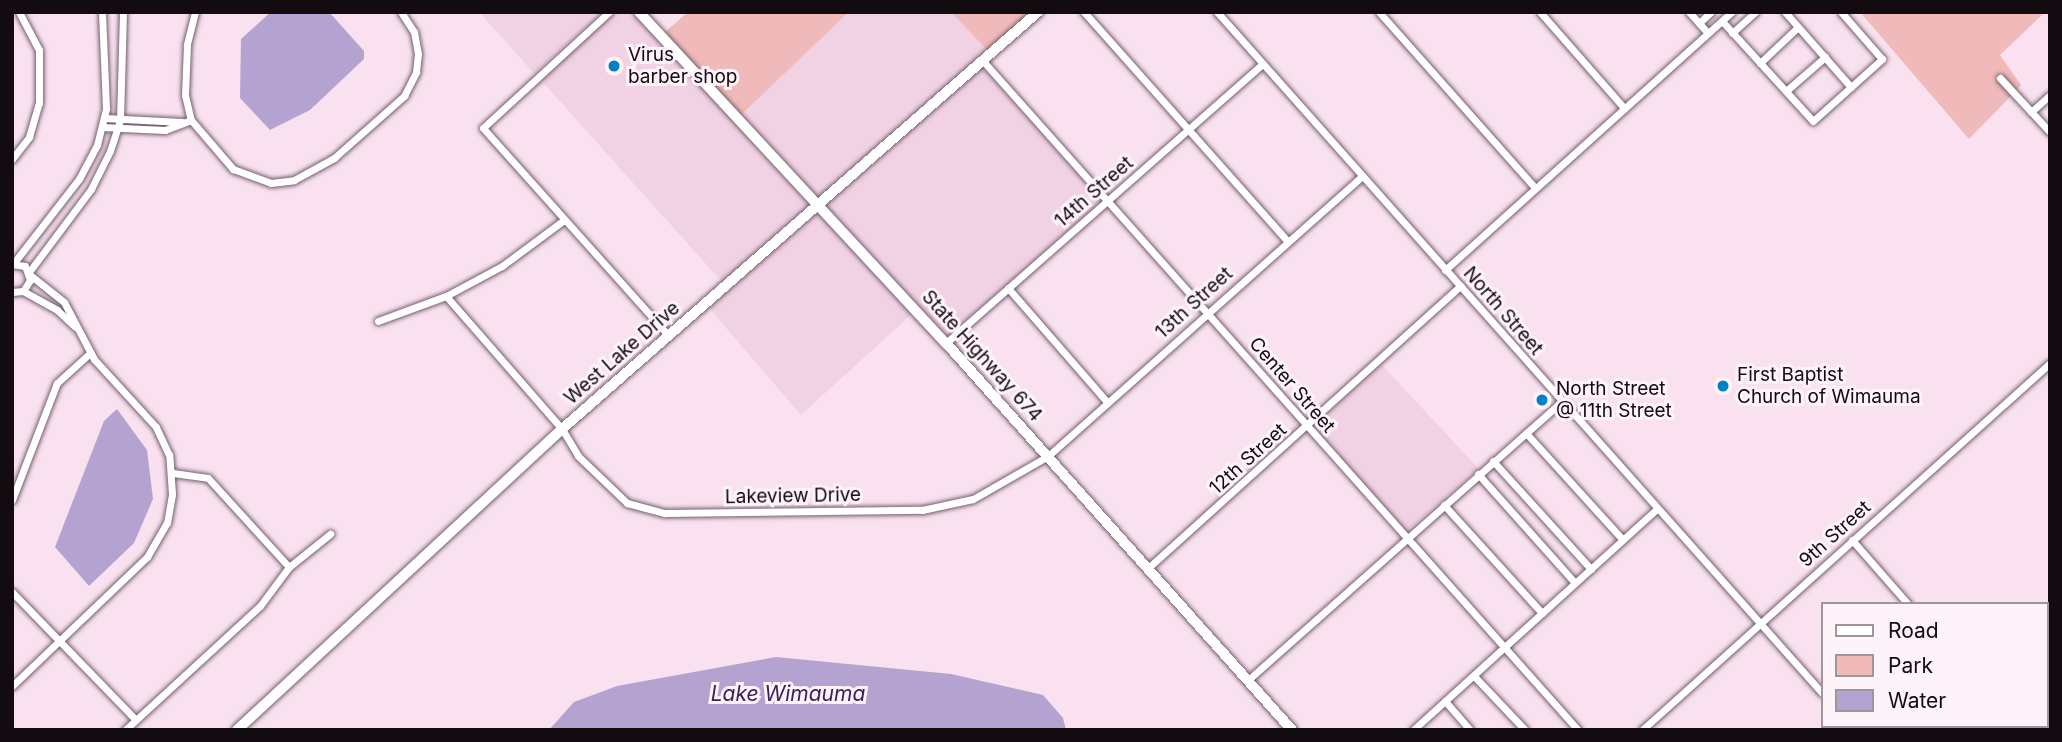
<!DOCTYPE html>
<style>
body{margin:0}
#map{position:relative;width:2062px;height:742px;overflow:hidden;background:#f9e1f0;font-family:Inter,sans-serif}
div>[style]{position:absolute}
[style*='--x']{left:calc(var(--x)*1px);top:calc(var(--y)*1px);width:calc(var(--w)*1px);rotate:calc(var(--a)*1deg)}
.built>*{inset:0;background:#f1d2e5}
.green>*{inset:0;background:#f1baba}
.water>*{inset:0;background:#b4a3d0}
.roads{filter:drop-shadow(0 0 2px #74606c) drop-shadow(0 0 2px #74606c)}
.street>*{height:7px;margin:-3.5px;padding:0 3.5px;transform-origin:3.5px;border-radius:3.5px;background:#fff}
.secondary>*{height:10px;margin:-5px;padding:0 5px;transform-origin:5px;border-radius:5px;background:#fff}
.dots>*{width:19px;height:19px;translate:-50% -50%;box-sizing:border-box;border:4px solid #fdf3f9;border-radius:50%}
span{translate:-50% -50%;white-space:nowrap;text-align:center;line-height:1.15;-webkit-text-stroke:6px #fdf3f9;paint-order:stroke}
.poi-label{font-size:19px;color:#120b10}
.left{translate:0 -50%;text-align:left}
.street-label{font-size:19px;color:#120b10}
.water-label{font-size:21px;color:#3a2158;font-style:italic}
.frame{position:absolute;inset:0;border:14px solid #120b10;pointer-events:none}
.legend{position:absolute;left:1821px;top:602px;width:228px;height:126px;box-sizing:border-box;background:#fdf3f9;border:2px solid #9f969c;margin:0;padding:9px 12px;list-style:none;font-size:21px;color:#120b10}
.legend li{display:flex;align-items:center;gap:14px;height:35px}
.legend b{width:35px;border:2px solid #9f969c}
</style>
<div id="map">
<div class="built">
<i style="clip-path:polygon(479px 12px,603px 12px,534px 73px)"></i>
<i style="clip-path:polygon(615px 12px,633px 12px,814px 206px,723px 283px,539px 78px)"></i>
<i style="clip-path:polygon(849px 12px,951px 12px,988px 51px,821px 201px,740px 116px)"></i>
<i style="clip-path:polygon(982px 67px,1102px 201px,947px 337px,826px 206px)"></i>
<i style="clip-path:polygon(819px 212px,913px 313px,801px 415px,709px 308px)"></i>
<i style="clip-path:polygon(1381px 364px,1479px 469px,1406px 531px,1313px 427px)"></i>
</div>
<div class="green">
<i style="clip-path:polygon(688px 12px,849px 12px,740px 116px,664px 33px)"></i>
<i style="clip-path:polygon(951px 12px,1032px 12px,988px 51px)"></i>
<i style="clip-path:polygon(1860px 12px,2045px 12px,2000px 55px,2021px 85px,2017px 90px,2001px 73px,1995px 78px,2011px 96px,1969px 139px)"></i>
</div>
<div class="water">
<i style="clip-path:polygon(271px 12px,329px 12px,364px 51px,364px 59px,310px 110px,270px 130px,240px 98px,241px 39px)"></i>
<i style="clip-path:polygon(117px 409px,147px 450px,153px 499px,134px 543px,89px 586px,55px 547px,104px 421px)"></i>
<i style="clip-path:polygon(776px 657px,951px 674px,1043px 695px,1063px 718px,1066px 730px,549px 730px,574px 702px,617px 686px)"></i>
</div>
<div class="roads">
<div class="street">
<i style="--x:195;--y:12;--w:34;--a:104"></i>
<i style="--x:187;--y:45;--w:50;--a:92.3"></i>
<i style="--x:185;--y:95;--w:26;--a:77"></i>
<i style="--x:191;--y:120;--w:65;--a:49.4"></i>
<i style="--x:233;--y:169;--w:40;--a:20.2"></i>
<i style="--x:271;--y:183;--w:23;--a:-7"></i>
<i style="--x:294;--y:180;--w:46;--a:-28.8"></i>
<i style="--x:334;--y:158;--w:94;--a:-41.5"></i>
<i style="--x:404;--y:96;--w:27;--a:-63"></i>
<i style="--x:416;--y:72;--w:18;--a:-84"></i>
<i style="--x:418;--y:54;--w:22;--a:-100"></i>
<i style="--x:414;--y:32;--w:24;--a:-123"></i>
<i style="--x:609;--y:12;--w:171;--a:137.4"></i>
<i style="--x:483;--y:128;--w:279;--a:48.2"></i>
<i style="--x:1084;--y:12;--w:307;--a:48.4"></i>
<i style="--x:1217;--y:12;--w:911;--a:48.38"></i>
<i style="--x:1379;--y:12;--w:235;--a:48.4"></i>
<i style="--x:1540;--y:12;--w:128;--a:48.8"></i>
<i style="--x:1689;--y:12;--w:28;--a:48"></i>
<i style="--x:1785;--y:12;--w:100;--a:48.7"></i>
<i style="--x:1722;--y:21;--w:135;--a:47.7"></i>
<i style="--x:1813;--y:121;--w:93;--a:-41.9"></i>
<i style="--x:1882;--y:59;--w:62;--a:-131.1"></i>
<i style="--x:1699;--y:23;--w:16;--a:-43"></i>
<i style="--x:1732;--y:33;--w:31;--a:-42"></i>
<i style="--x:983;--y:61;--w:895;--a:48.35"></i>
<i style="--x:1760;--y:63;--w:52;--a:-43.5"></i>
<i style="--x:2000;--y:78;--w:74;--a:47.2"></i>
<i style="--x:1786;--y:91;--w:52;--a:-41.1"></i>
<i style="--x:2031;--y:112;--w:25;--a:-42"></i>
<i style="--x:104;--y:118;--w:78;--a:2.9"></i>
<i style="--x:102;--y:127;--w:63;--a:2.7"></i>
<i style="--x:165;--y:130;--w:28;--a:-21"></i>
<i style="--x:12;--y:159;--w:28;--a:-52"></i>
<i style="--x:29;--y:137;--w:35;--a:-74"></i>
<i style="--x:39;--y:103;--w:53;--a:-90"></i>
<i style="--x:39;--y:50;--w:43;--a:-117.8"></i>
<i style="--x:12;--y:264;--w:13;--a:9"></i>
<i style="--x:25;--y:266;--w:15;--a:70"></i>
<i style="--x:30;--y:280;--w:13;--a:122"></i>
<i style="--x:23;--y:291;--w:11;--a:175"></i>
<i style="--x:13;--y:264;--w:108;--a:-52.2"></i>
<i style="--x:79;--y:179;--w:38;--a:-62"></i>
<i style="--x:97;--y:145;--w:38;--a:-76"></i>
<i style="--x:106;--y:108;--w:96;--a:-92.4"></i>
<i style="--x:1445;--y:270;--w:386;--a:-42"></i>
<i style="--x:29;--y:272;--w:104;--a:-53.2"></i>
<i style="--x:91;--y:189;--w:42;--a:-63.4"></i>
<i style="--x:110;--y:151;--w:33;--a:-72"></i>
<i style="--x:120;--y:120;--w:108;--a:-88.4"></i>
<i style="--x:1008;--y:288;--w:152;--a:49"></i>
<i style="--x:23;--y:291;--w:39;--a:29"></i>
<i style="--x:57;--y:310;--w:25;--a:43"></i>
<i style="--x:446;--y:296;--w:176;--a:48.9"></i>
<i style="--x:562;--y:429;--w:31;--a:59"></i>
<i style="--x:578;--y:456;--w:68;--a:43.8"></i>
<i style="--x:627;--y:503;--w:39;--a:15"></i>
<i style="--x:665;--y:513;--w:257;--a:-0.7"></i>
<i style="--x:922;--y:510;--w:52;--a:-12.2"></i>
<i style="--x:973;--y:499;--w:86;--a:-29.8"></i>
<i style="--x:1048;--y:456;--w:421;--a:-41.7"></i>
<i style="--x:378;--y:321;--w:72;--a:-20.2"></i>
<i style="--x:446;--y:296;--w:64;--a:-28.2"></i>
<i style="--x:502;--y:266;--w:77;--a:-36.6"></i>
<i style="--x:946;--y:343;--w:422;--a:-41.4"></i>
<i style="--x:1526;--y:433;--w:144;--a:47.8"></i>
<i style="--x:1493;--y:461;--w:146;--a:47.8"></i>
<i style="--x:173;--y:473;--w:35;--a:8"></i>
<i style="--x:208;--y:478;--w:120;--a:47.7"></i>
<i style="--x:1478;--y:474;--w:146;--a:48.3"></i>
<i style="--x:12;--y:500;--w:125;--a:-69"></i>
<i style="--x:57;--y:383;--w:45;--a:-42.3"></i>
<i style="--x:1444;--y:505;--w:146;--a:47.8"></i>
<i style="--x:1852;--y:540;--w:85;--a:48.8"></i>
<i style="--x:1148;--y:568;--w:421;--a:-42.1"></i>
<i style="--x:12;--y:592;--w:178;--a:45.9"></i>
<i style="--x:1474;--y:676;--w:74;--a:46.6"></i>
<i style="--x:1248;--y:680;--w:419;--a:-41.6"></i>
<i style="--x:12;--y:686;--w:187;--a:-43.7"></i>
<i style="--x:147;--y:557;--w:39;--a:-60"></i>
<i style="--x:167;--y:523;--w:29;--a:-80"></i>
<i style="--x:172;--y:494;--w:39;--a:-94"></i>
<i style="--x:169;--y:455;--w:31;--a:-115"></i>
<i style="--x:156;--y:427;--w:92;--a:-132.4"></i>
<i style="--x:94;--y:359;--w:64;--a:-117.8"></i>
<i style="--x:64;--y:302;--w:43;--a:-141.5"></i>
<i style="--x:1445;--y:701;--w:38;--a:49"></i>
<i style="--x:1852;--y:726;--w:5;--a:53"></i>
<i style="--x:125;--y:730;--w:183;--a:-42.6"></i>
<i style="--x:260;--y:606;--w:49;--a:-53.4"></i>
<i style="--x:289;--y:567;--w:53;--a:-38.8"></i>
<i style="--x:1413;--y:730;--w:329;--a:-42.2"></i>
<i style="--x:1642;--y:730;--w:549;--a:-41.97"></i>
<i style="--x:1963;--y:730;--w:6;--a:-39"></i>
</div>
<div class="secondary">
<i style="--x:639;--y:12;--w:451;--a:47.2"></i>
<i style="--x:946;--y:343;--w:519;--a:48.2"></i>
<i style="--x:237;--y:730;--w:443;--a:-42.8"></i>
<i style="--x:562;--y:429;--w:633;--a:-41.22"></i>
</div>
</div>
<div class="dots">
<i style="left:614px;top:66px;background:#0080c8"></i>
<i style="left:1723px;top:386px;background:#0080c8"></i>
<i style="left:1542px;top:400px;background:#0080c8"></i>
</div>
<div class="poi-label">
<span class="left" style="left:628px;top:66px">Virus<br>barber shop</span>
<span class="left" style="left:1737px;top:386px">First Baptist<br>Church of Wimauma</span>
<span class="left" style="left:1556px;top:400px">North Street<br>@ 11th Street</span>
</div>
<div class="street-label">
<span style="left:1094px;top:192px;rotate:-41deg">14th Street</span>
<span style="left:1194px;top:303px;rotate:-42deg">13th Street</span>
<span style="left:1503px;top:311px;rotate:49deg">North Street</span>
<span style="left:622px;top:353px;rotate:-41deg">West Lake Drive</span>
<span style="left:982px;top:356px;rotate:48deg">State Highway 674</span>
<span style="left:1292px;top:385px;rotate:49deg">Center Street</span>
<span style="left:1248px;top:459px;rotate:-42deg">12th Street</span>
<span style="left:793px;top:496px;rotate:-1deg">Lakeview Drive</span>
<span style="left:1835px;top:534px;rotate:-42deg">9th Street</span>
</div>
<div class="water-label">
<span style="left:788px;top:694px">Lake Wimauma</span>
</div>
<div class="frame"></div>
<ul class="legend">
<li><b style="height:9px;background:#fff"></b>Road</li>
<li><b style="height:19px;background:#f1baba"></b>Park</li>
<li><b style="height:19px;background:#b4a3d0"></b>Water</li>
</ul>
</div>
